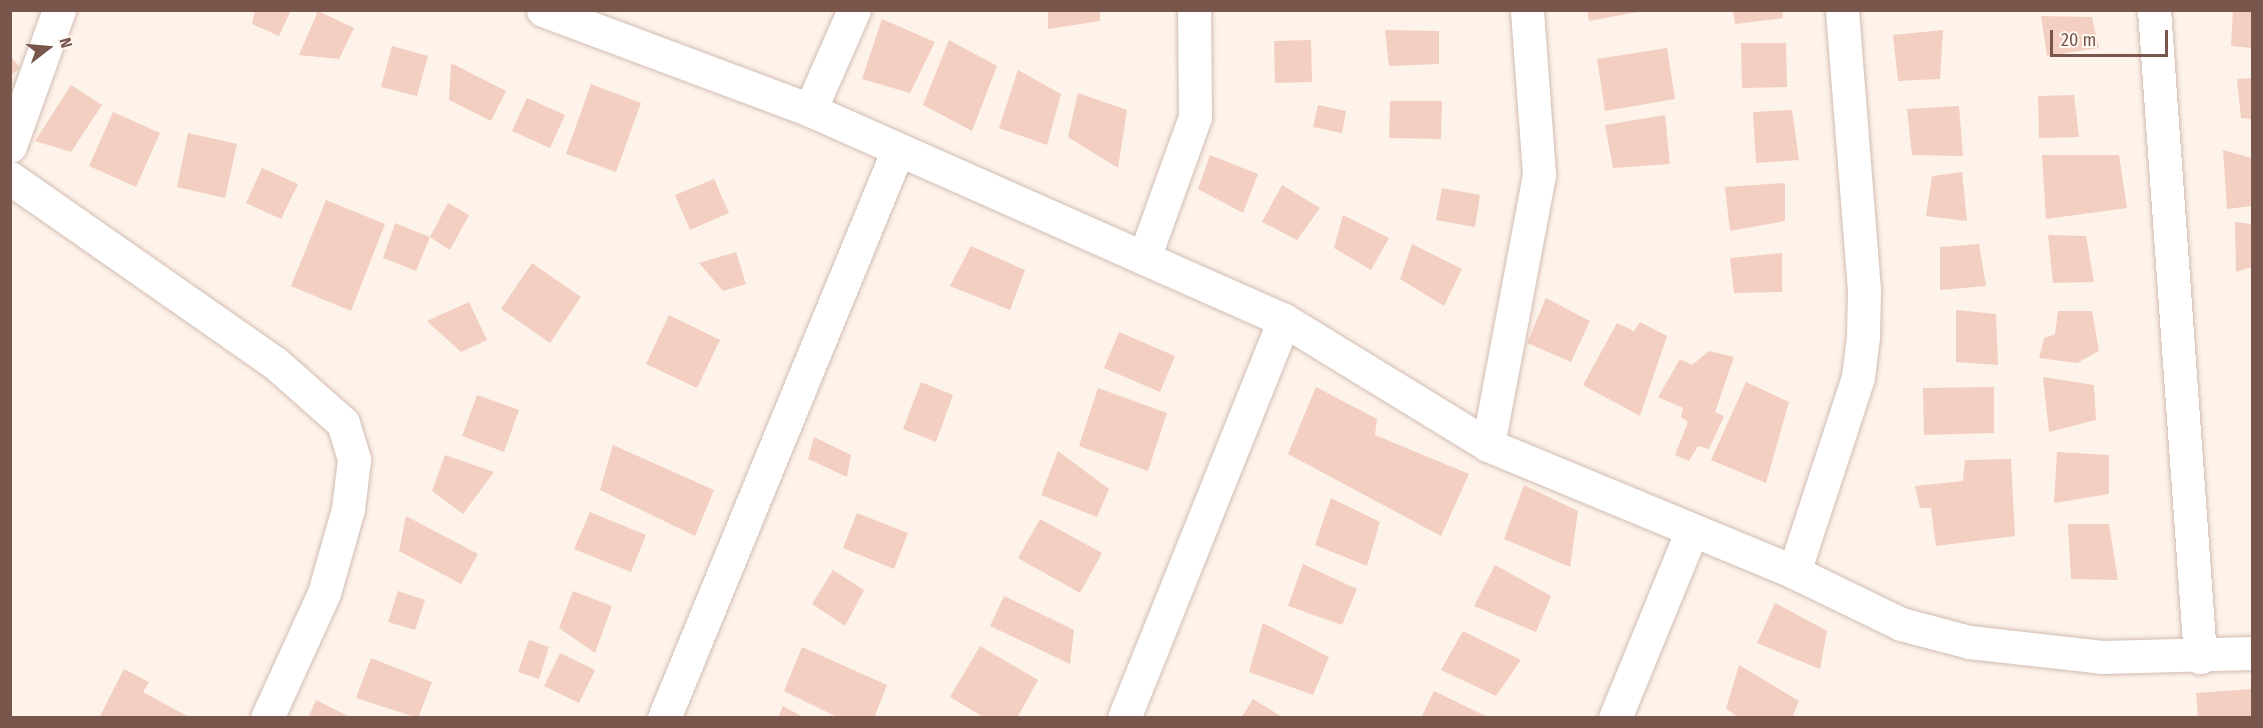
<!DOCTYPE html>
<style>
body{margin:0}
#map{position:relative;width:2263px;height:728px;overflow:hidden;background:#fdf3ea;font-family:"Fira Sans Condensed",sans-serif}
div>[style]{position:absolute}
[style*='--x']{left:calc(var(--x)*1px);top:calc(var(--y)*1px);width:calc(var(--w)*1px);rotate:calc(var(--a)*1deg)}
.building>*{inset:0;background:#f3cfc1}
.roads{filter:drop-shadow(0 0 2px #d2bcb1) drop-shadow(0 0 2px #d2bcb1)}
.minor>*{height:33px;margin:-16.5px;padding:0 16.5px;transform-origin:16.5px;border-radius:16.5px;background:#fff}
span{translate:-50% -50%;white-space:nowrap;text-align:center;line-height:1.15;-webkit-text-stroke:6px #fff8f1;paint-order:stroke}
.frame{position:absolute;inset:0;border:12px solid #78564c;pointer-events:none}
.north{position:absolute;left:18px;top:18px;width:60px;height:60px;-webkit-text-stroke:4px #fff8f1;paint-order:stroke;rotate:74deg;font-size:16px;font-weight:700;line-height:24px;text-align:center;color:#78564c}
.north::after{content:'';display:block;margin:auto;width:21px;height:27px;background:#78564c;clip-path:polygon(50% 0,100% 100%,50% 72%,0 100%)}
.scale{position:absolute;left:2050px;top:30px;width:118px;height:27px;box-sizing:border-box;border:3px solid #78564c;border-top:0;padding-left:8px;font-size:18px;line-height:21px;white-space:nowrap;color:#78564c;-webkit-text-stroke:4px #fff8f1;paint-order:stroke}
</style>
<div id="map">
<div class="building">
<i style="clip-path:polygon(255px 10px,291px 10px,279px 36px,252px 24px)"></i>
<i style="clip-path:polygon(1048px 10px,1100px 10px,1100px 21px,1048px 29px)"></i>
<i style="clip-path:polygon(1587px 10px,1637px 10px,1638px 12px,1589px 21px)"></i>
<i style="clip-path:polygon(1733px 10px,1782px 10px,1783px 18px,1735px 24px)"></i>
<i style="clip-path:polygon(2233px 10px,2252px 10px,2252px 48px,2231px 46px)"></i>
<i style="clip-path:polygon(318px 11px,354px 28px,339px 59px,299px 55px)"></i>
<i style="clip-path:polygon(2041px 16px,2092px 17px,2099px 48px,2047px 56px)"></i>
<i style="clip-path:polygon(882px 19px,935px 42px,910px 93px,862px 79px)"></i>
<i style="clip-path:polygon(1385px 30px,1439px 31px,1439px 64px,1389px 66px)"></i>
<i style="clip-path:polygon(1943px 30px,1940px 79px,1898px 81px,1893px 35px)"></i>
<i style="clip-path:polygon(949px 40px,997px 66px,972px 131px,923px 105px)"></i>
<i style="clip-path:polygon(1311px 40px,1312px 82px,1275px 83px,1274px 41px)"></i>
<i style="clip-path:polygon(1741px 43px,1786px 43px,1787px 87px,1742px 88px)"></i>
<i style="clip-path:polygon(392px 46px,428px 56px,417px 96px,381px 87px)"></i>
<i style="clip-path:polygon(1667px 48px,1675px 99px,1605px 111px,1597px 59px)"></i>
<i style="clip-path:polygon(10px 56px,20px 68px,10px 76px)"></i>
<i style="clip-path:polygon(451px 63px,506px 91px,491px 121px,449px 100px)"></i>
<i style="clip-path:polygon(1018px 70px,1061px 94px,1047px 145px,999px 128px)"></i>
<i style="clip-path:polygon(2252px 78px,2252px 119px,2241px 118px,2237px 79px)"></i>
<i style="clip-path:polygon(591px 84px,641px 103px,616px 172px,566px 154px)"></i>
<i style="clip-path:polygon(71px 85px,102px 105px,71px 152px,35px 141px)"></i>
<i style="clip-path:polygon(1078px 93px,1127px 110px,1118px 168px,1068px 137px)"></i>
<i style="clip-path:polygon(2074px 95px,2079px 137px,2039px 138px,2038px 96px)"></i>
<i style="clip-path:polygon(527px 98px,565px 115px,550px 148px,512px 131px)"></i>
<i style="clip-path:polygon(1390px 101px,1442px 101px,1441px 139px,1389px 138px)"></i>
<i style="clip-path:polygon(1318px 105px,1346px 111px,1342px 133px,1313px 127px)"></i>
<i style="clip-path:polygon(1959px 106px,1963px 156px,1912px 155px,1907px 109px)"></i>
<i style="clip-path:polygon(1792px 110px,1799px 160px,1756px 163px,1753px 112px)"></i>
<i style="clip-path:polygon(113px 112px,160px 133px,136px 187px,89px 166px)"></i>
<i style="clip-path:polygon(1665px 115px,1670px 164px,1613px 168px,1605px 125px)"></i>
<i style="clip-path:polygon(188px 133px,237px 144px,225px 198px,177px 187px)"></i>
<i style="clip-path:polygon(2223px 150px,2252px 158px,2252px 206px,2227px 209px)"></i>
<i style="clip-path:polygon(1210px 155px,1258px 174px,1243px 213px,1198px 189px)"></i>
<i style="clip-path:polygon(2042px 155px,2119px 155px,2127px 208px,2046px 219px)"></i>
<i style="clip-path:polygon(262px 168px,298px 184px,281px 219px,246px 203px)"></i>
<i style="clip-path:polygon(1962px 172px,1967px 221px,1926px 216px,1932px 176px)"></i>
<i style="clip-path:polygon(714px 179px,729px 213px,690px 230px,675px 195px)"></i>
<i style="clip-path:polygon(1785px 183px,1785px 221px,1730px 231px,1725px 187px)"></i>
<i style="clip-path:polygon(1282px 185px,1320px 208px,1297px 240px,1262px 222px)"></i>
<i style="clip-path:polygon(1442px 188px,1480px 195px,1475px 227px,1436px 220px)"></i>
<i style="clip-path:polygon(326px 200px,385px 224px,351px 311px,291px 286px)"></i>
<i style="clip-path:polygon(448px 203px,469px 215px,450px 250px,430px 237px)"></i>
<i style="clip-path:polygon(1343px 215px,1389px 238px,1371px 270px,1334px 248px)"></i>
<i style="clip-path:polygon(2235px 222px,2252px 224px,2252px 267px,2236px 272px)"></i>
<i style="clip-path:polygon(395px 223px,430px 237px,416px 271px,383px 258px)"></i>
<i style="clip-path:polygon(2048px 235px,2086px 236px,2094px 282px,2053px 283px)"></i>
<i style="clip-path:polygon(1412px 244px,1462px 269px,1444px 306px,1400px 279px)"></i>
<i style="clip-path:polygon(1979px 244px,1986px 286px,1940px 290px,1940px 247px)"></i>
<i style="clip-path:polygon(971px 246px,1025px 270px,1010px 310px,950px 286px)"></i>
<i style="clip-path:polygon(736px 252px,746px 284px,723px 291px,699px 263px)"></i>
<i style="clip-path:polygon(1782px 253px,1782px 292px,1734px 293px,1730px 258px)"></i>
<i style="clip-path:polygon(532px 263px,581px 297px,550px 343px,501px 309px)"></i>
<i style="clip-path:polygon(1546px 298px,1590px 321px,1571px 362px,1527px 343px)"></i>
<i style="clip-path:polygon(469px 302px,487px 340px,461px 352px,427px 321px)"></i>
<i style="clip-path:polygon(1956px 310px,1996px 314px,1998px 365px,1956px 362px)"></i>
<i style="clip-path:polygon(2058px 311px,2092px 311px,2099px 351px,2077px 363px,2039px 358px,2044px 338px,2055px 334px)"></i>
<i style="clip-path:polygon(669px 315px,720px 340px,697px 388px,646px 364px)"></i>
<i style="clip-path:polygon(1640px 322px,1667px 336px,1640px 416px,1583px 385px,1617px 323px,1634px 331px)"></i>
<i style="clip-path:polygon(1119px 332px,1175px 356px,1160px 392px,1104px 368px)"></i>
<i style="clip-path:polygon(1709px 351px,1734px 357px,1715px 412px,1724px 416px,1709px 449px,1698px 446px,1689px 461px,1675px 455px,1688px 422px,1681px 417px,1683px 408px,1658px 397px,1680px 359px,1692px 365px)"></i>
<i style="clip-path:polygon(2043px 377px,2094px 385px,2096px 420px,2049px 432px)"></i>
<i style="clip-path:polygon(921px 382px,953px 395px,936px 442px,903px 429px)"></i>
<i style="clip-path:polygon(1746px 382px,1789px 402px,1766px 483px,1711px 460px)"></i>
<i style="clip-path:polygon(1316px 387px,1377px 419px,1375px 435px,1469px 474px,1441px 536px,1288px 454px)"></i>
<i style="clip-path:polygon(1994px 387px,1994px 433px,1924px 435px,1923px 388px)"></i>
<i style="clip-path:polygon(1098px 388px,1167px 413px,1148px 471px,1079px 446px)"></i>
<i style="clip-path:polygon(477px 395px,519px 410px,504px 452px,462px 436px)"></i>
<i style="clip-path:polygon(814px 437px,851px 455px,847px 477px,808px 459px)"></i>
<i style="clip-path:polygon(613px 445px,714px 490px,695px 536px,600px 490px)"></i>
<i style="clip-path:polygon(1058px 451px,1109px 489px,1097px 517px,1041px 495px)"></i>
<i style="clip-path:polygon(2057px 452px,2109px 455px,2109px 494px,2054px 503px)"></i>
<i style="clip-path:polygon(445px 455px,494px 472px,463px 514px,432px 491px)"></i>
<i style="clip-path:polygon(2011px 459px,2015px 536px,1936px 546px,1931px 508px,1920px 508px,1915px 486px,1963px 481px,1965px 460px)"></i>
<i style="clip-path:polygon(1524px 485px,1578px 511px,1570px 567px,1504px 539px)"></i>
<i style="clip-path:polygon(1331px 498px,1380px 522px,1367px 566px,1315px 545px)"></i>
<i style="clip-path:polygon(590px 512px,646px 535px,631px 572px,574px 549px)"></i>
<i style="clip-path:polygon(857px 513px,908px 533px,894px 569px,843px 548px)"></i>
<i style="clip-path:polygon(406px 516px,478px 554px,461px 584px,399px 551px)"></i>
<i style="clip-path:polygon(1040px 519px,1102px 553px,1080px 593px,1018px 558px)"></i>
<i style="clip-path:polygon(2068px 524px,2109px 524px,2118px 580px,2071px 579px)"></i>
<i style="clip-path:polygon(1303px 564px,1357px 589px,1342px 625px,1288px 606px)"></i>
<i style="clip-path:polygon(1495px 565px,1551px 596px,1536px 632px,1474px 606px)"></i>
<i style="clip-path:polygon(833px 570px,864px 590px,845px 626px,812px 604px)"></i>
<i style="clip-path:polygon(398px 591px,425px 600px,415px 630px,388px 622px)"></i>
<i style="clip-path:polygon(573px 591px,612px 606px,595px 653px,559px 628px)"></i>
<i style="clip-path:polygon(1004px 596px,1074px 630px,1070px 664px,990px 626px)"></i>
<i style="clip-path:polygon(1775px 603px,1827px 631px,1820px 669px,1757px 643px)"></i>
<i style="clip-path:polygon(1263px 623px,1329px 657px,1313px 695px,1249px 672px)"></i>
<i style="clip-path:polygon(1463px 631px,1521px 660px,1496px 696px,1441px 670px)"></i>
<i style="clip-path:polygon(529px 640px,549px 647px,539px 679px,518px 672px)"></i>
<i style="clip-path:polygon(980px 646px,1038px 680px,1017px 718px,985px 718px,950px 697px)"></i>
<i style="clip-path:polygon(802px 647px,887px 685px,874px 718px,839px 718px,784px 691px)"></i>
<i style="clip-path:polygon(560px 653px,595px 670px,579px 703px,544px 686px)"></i>
<i style="clip-path:polygon(371px 658px,432px 682px,418px 718px,356px 698px)"></i>
<i style="clip-path:polygon(1739px 665px,1799px 701px,1792px 718px,1740px 718px,1726px 709px)"></i>
<i style="clip-path:polygon(124px 669px,149px 682px,143px 692px,191px 718px,99px 718px)"></i>
<i style="clip-path:polygon(2252px 689px,2252px 718px,2198px 718px,2196px 693px)"></i>
<i style="clip-path:polygon(1434px 691px,1490px 718px,1421px 718px)"></i>
<i style="clip-path:polygon(1253px 699px,1284px 718px,1241px 718px)"></i>
<i style="clip-path:polygon(316px 700px,352px 718px,308px 718px)"></i>
<i style="clip-path:polygon(783px 706px,805px 718px,778px 718px)"></i>
</div>
<div class="roads">
<div class="minor">
<i style="--x:543;--y:10;--w:285;--a:20.5"></i>
<i style="--x:810;--y:110;--w:518;--a:23.9"></i>
<i style="--x:1284;--y:320;--w:239;--a:31.5"></i>
<i style="--x:1488;--y:445;--w:331;--a:22.5"></i>
<i style="--x:1794;--y:572;--w:119;--a:25.9"></i>
<i style="--x:1901;--y:624;--w:70;--a:14.8"></i>
<i style="--x:1969;--y:642;--w:134;--a:6.4"></i>
<i style="--x:2102;--y:657;--w:150;--a:-1.5"></i>
<i style="--x:2154;--y:10;--w:649;--a:85.93"></i>
<i style="--x:810;--y:110;--w:109;--a:-66.3"></i>
<i style="--x:10;--y:146;--w:145;--a:-70.2"></i>
<i style="--x:10;--y:178;--w:322;--a:34.9"></i>
<i style="--x:274;--y:362;--w:92;--a:41.5"></i>
<i style="--x:343;--y:423;--w:39;--a:73"></i>
<i style="--x:354;--y:460;--w:49;--a:97"></i>
<i style="--x:348;--y:509;--w:87;--a:105.9"></i>
<i style="--x:324;--y:593;--w:137;--a:114.5"></i>
<i style="--x:1144;--y:258;--w:150;--a:-70.1"></i>
<i style="--x:1195;--y:117;--w:107;--a:-90.5"></i>
<i style="--x:1488;--y:445;--w:276;--a:-79.3"></i>
<i style="--x:1539;--y:174;--w:164;--a:-94.2"></i>
<i style="--x:1794;--y:572;--w:205;--a:-71.8"></i>
<i style="--x:1858;--y:377;--w:40;--a:-82.9"></i>
<i style="--x:1863;--y:337;--w:47;--a:-88.8"></i>
<i style="--x:1864;--y:290;--w:281;--a:-94.5"></i>
<i style="--x:664;--y:718;--w:612;--a:-67.62"></i>
<i style="--x:1124;--y:718;--w:429;--a:-68.1"></i>
<i style="--x:1615;--y:718;--w:200;--a:-67.7"></i>
</div>
</div>
<div class="frame"></div>
<div class="north">N</div>
<div class="scale">20 m</div>
</div>
